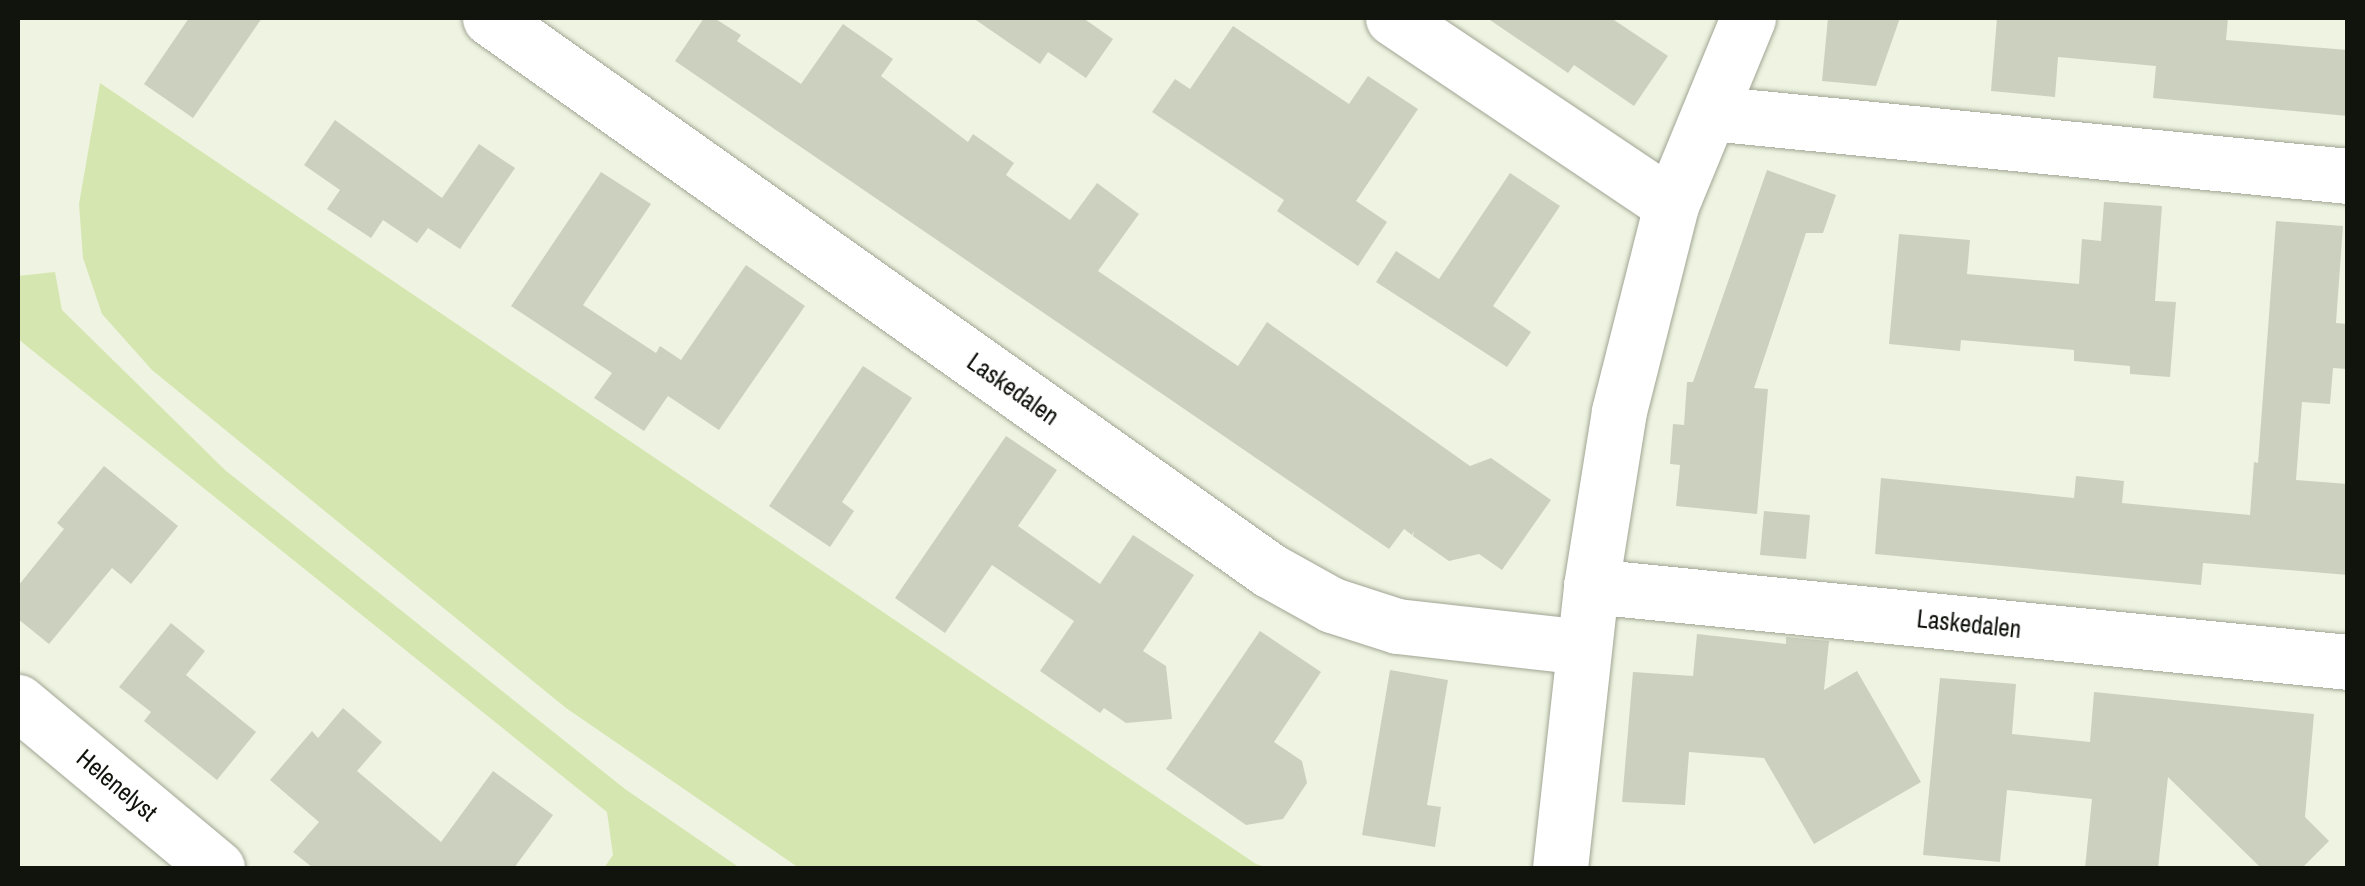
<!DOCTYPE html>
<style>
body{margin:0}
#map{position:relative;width:2365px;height:886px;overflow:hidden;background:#eef4e1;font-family:"Archivo Narrow",sans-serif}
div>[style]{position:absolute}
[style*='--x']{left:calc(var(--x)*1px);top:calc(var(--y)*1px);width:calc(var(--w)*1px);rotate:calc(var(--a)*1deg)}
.green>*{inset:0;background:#d6e6b0}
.building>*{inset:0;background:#ccd1bf}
.roads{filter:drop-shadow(0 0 2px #a0a594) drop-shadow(0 0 2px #a0a594)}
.minor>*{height:55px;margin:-27.5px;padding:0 27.5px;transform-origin:27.5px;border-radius:27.5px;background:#fff}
span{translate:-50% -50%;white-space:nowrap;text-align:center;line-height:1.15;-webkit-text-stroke:8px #fff;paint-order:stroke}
.street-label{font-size:25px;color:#11130d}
.frame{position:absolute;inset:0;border:20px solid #11130d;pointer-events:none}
</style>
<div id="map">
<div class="green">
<i style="clip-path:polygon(100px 83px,1256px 864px,1269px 868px,799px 868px,566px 708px,152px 370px,102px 314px,83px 258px,79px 204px)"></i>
<i style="clip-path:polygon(55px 272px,62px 310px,225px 470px,625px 789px,740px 868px,604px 868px,613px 855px,607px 812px,18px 339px,18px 276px)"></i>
</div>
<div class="building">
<i style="clip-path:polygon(189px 18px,262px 18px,193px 118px,144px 84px)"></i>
<i style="clip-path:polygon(704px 18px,714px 18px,741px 35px,737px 41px,801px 84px,843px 24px,893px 59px,881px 76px,968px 142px,973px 134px,1014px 163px,1006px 175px,1070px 220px,1097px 183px,1139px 214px,1098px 271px,1238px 366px,1267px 322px,1470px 466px,1491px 458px,1551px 500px,1502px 570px,1479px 554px,1449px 561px,1413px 536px,1414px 531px,1412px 535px,1404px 529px,1389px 549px,675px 61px)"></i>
<i style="clip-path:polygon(973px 18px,1083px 18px,1113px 39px,1086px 78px,1048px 52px,1040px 64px)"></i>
<i style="clip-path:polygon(1487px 18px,1611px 18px,1668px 56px,1634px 106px,1574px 65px,1568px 73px)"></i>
<i style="clip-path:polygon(1828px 18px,1900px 18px,1876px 86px,1822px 81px)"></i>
<i style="clip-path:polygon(1997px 18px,2228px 18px,2226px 40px,2348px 50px,2348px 116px,2153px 98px,2156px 66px,2058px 57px,2055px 97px,1991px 91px)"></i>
<i style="clip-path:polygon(1233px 26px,1349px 104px,1368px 76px,1418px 109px,1356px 201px,1387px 222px,1358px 266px,1277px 211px,1284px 200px,1152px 112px,1175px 79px,1190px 89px)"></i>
<i style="clip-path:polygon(335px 120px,442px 198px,479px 144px,515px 168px,460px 249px,428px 228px,417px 243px,383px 220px,371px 238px,327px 209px,340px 190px,304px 165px)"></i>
<i style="clip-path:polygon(1767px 170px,1836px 195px,1823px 233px,1806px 233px,1754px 388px,1768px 389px,1757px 514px,1676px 506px,1680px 465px,1670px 464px,1673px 424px,1684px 425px,1687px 382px,1693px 382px)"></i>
<i style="clip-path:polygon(601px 172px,651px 204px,583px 305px,656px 353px,660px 346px,681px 360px,746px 265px,805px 306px,719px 430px,668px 396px,644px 431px,594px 398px,612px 373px,511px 306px)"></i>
<i style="clip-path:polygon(1510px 173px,1560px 206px,1493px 306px,1531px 332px,1507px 367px,1376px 282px,1396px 251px,1439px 279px)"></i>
<i style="clip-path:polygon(2104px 202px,2162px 206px,2155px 301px,2176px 302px,2170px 377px,2130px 374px,2130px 366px,2074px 361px,2074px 350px,1961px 340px,1960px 351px,1889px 344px,1899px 234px,1970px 240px,1967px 274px,2079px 284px,2082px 239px,2101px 241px)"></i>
<i style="clip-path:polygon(2276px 221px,2343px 226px,2336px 323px,2348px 324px,2348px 369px,2333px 368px,2330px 404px,2302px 402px,2296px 480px,2348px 484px,2348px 575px,2203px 563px,2201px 585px,1875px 554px,1881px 478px,2074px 498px,2076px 476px,2124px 481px,2122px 503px,2250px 515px,2254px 462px,2258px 463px)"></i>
<i style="clip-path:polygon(863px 366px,912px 398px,842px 502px,854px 511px,830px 547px,769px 506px)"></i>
<i style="clip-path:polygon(1006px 436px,1057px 470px,1018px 526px,1100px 584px,1133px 535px,1194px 575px,1143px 651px,1166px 666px,1172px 719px,1126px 723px,1104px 708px,1100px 713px,1040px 671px,1074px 621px,992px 565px,945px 633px,895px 598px)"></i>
<i style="clip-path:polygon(104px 466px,178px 526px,131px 584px,112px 568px,49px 644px,18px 619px,18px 586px,64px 529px,57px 523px)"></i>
<i style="clip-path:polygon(1764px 511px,1810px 515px,1806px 559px,1760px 555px)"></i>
<i style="clip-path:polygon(171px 623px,205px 651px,186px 675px,256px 732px,217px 780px,144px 721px,151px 712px,119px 687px)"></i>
<i style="clip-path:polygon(1260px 631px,1321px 672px,1274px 742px,1302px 761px,1307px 783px,1283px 819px,1246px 825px,1166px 769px)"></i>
<i style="clip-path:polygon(1697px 634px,1786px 644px,1786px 637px,1829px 641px,1824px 690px,1857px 671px,1921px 782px,1814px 844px,1764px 758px,1689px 752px,1685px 805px,1622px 802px,1633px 672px,1693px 676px)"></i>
<i style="clip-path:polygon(1390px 670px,1448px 680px,1427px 805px,1441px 807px,1435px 847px,1362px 835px)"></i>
<i style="clip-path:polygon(1940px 678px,2016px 684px,2012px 734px,2090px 742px,2094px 692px,2314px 714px,2305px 817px,2329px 841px,2302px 868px,2261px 868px,2168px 777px,2158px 868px,2085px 868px,2092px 799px,2007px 790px,2000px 862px,1923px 855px)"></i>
<i style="clip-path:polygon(343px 708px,382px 742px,357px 771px,441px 842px,493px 771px,553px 815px,514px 868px,313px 868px,293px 852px,319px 822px,270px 780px,312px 731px,318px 738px)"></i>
</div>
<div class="roads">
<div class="minor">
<i style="--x:490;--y:18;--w:955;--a:35.32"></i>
<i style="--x:1269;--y:570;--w:72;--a:29.1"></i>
<i style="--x:1332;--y:605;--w:68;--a:17.9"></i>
<i style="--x:1397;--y:626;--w:187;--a:6.4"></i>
<i style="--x:1393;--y:18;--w:335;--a:33.9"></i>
<i style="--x:1710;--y:113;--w:641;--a:5.64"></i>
<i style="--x:1591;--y:586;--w:761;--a:5.73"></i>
<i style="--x:18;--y:702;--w:259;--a:39.8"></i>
<i style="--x:1560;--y:868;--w:284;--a:-83.7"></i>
<i style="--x:1591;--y:586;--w:177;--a:-80.9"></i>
<i style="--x:1619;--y:411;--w:212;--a:-75.8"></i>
<i style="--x:1671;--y:205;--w:202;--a:-67.6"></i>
</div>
</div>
<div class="street-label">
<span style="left:1013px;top:389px;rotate:35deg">Laskedalen</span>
<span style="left:1969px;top:624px;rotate:6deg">Laskedalen</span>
<span style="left:117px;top:785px;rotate:40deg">Helenelyst</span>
</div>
<div class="frame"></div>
</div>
